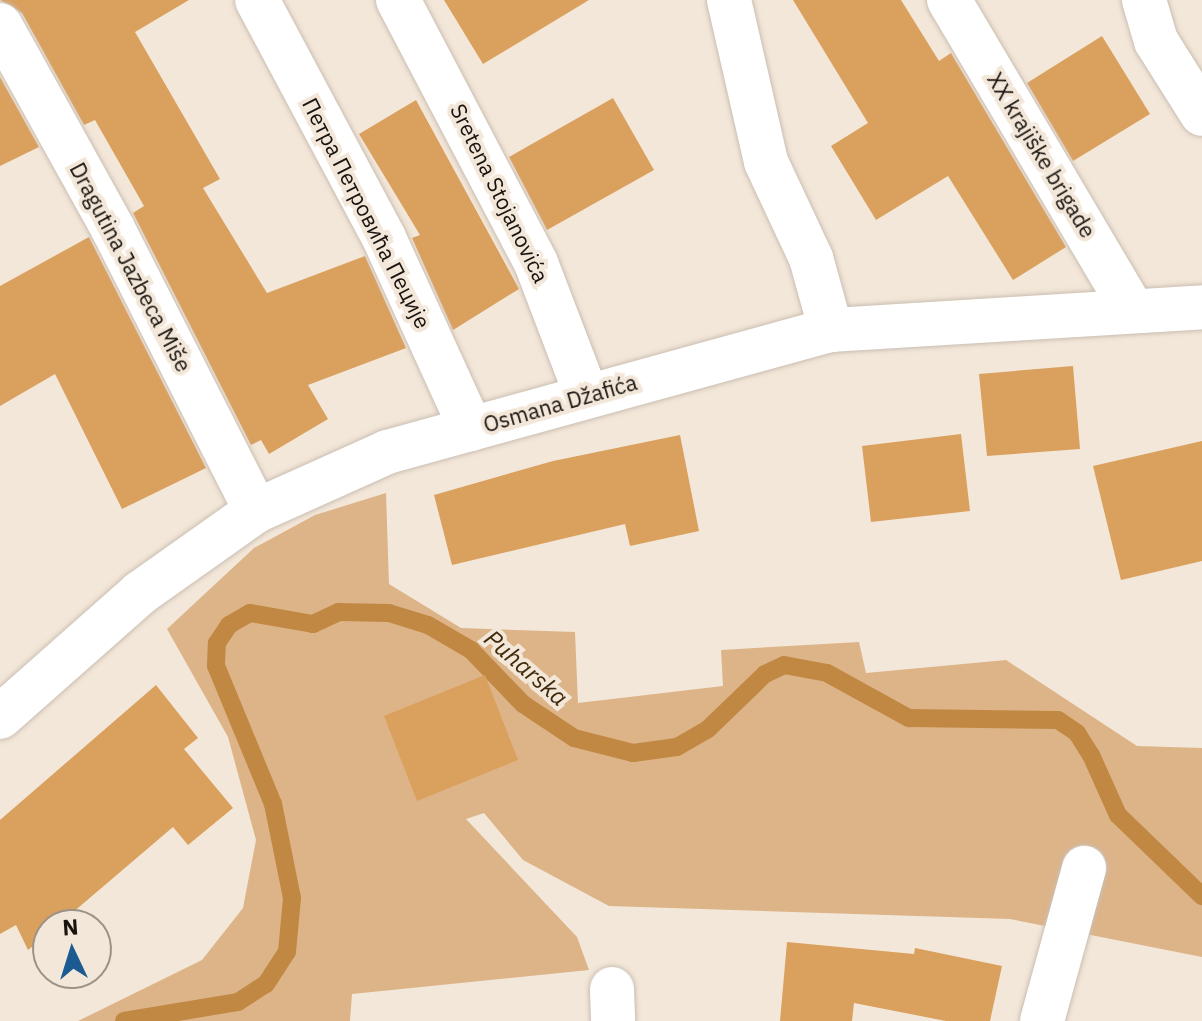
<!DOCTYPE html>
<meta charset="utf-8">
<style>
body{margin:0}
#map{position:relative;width:1202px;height:1021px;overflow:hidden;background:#f3e7d9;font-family:"IBM Plex Sans",sans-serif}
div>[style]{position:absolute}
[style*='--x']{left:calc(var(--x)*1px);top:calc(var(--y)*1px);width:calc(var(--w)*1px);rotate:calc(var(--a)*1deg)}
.green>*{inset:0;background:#ddb488}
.stream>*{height:18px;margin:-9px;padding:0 9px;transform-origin:9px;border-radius:9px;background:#c18844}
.building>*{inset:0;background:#daa05d}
.roads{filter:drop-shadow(0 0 2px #cabeb2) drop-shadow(0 0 2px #cabeb2)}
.minor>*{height:44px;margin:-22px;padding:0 22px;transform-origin:22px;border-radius:22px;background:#fff}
span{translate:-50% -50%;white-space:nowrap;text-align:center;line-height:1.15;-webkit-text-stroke:8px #f3e7d9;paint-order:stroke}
.street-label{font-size:22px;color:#18130f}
.water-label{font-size:24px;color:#41290b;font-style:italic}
.north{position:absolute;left:32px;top:909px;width:80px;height:80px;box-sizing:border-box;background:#f3e7d9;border:2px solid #9b9288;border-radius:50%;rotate:356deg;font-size:22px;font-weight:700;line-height:32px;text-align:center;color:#18130f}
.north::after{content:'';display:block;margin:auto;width:28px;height:36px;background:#1c5b91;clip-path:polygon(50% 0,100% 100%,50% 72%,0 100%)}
</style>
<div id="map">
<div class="green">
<i style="clip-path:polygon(386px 493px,389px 584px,461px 628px,575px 632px,578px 703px,723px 686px,721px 650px,859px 642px,866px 673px,1006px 660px,1137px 746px,1202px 748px,1202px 957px,1010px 919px,609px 906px,523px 860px,484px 813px,466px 819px,577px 937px,589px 970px,352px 994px,350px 1021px,78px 1021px,202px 960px,243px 908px,256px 840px,228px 737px,167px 629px,254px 548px,315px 515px)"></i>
</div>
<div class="stream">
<i style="--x:124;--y:1021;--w:116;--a:-9.5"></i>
<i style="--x:238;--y:1002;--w:33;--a:-33"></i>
<i style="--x:266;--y:984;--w:38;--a:-57"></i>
<i style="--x:287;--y:952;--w:54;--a:-84.7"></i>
<i style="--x:292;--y:898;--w:96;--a:-101.4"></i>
<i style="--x:273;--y:804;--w:149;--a:-112.4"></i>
<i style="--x:216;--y:666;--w:23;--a:-88"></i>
<i style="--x:217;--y:643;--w:22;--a:-56"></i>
<i style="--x:229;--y:625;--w:24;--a:-30"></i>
<i style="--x:250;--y:613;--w:64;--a:9.9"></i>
<i style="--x:313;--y:624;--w:29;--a:-25"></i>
<i style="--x:339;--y:612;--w:50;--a:1.1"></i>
<i style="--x:389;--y:613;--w:41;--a:17.1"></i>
<i style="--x:428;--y:625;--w:50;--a:30.2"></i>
<i style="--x:471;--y:650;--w:75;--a:46.1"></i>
<i style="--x:523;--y:704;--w:61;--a:33.7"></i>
<i style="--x:574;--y:738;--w:61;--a:14.3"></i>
<i style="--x:633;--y:753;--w:44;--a:-7.8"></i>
<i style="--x:677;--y:747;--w:36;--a:-30"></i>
<i style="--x:708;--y:729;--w:79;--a:-44"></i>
<i style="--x:765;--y:674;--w:21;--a:-25"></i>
<i style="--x:784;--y:665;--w:44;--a:10.5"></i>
<i style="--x:827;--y:673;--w:94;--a:28.8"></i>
<i style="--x:909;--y:718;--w:149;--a:0.8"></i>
<i style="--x:1058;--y:720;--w:23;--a:34"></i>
<i style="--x:1077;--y:733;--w:26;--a:58"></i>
<i style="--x:1091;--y:755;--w:66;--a:65.8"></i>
<i style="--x:1118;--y:815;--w:117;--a:44"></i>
</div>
<div class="building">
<i style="clip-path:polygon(0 0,189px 0,135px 32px,220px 179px,203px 188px,267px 293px,365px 256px,406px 348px,308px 385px,328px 419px,269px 454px,261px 440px,251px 445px,133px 213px,144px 206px,95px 120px,84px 125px,22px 13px)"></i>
<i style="clip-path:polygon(444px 0,589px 0,483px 64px)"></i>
<i style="clip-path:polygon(793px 0,901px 0,939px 61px,951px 53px,1066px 247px,1013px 280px,948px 176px,876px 220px,831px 146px,868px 123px)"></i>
<i style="clip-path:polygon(1102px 36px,1150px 114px,1073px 161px,1027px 83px)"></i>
<i style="clip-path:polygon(0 77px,39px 147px,0 166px)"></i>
<i style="clip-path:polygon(613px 98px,654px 170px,547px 230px,509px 157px)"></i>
<i style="clip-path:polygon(416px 100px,519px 289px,453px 330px,412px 238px,420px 235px,359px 134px)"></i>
<i style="clip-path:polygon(89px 237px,206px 468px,122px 509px,55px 374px,0 406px,0 286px)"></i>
<i style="clip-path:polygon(1073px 366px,1080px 449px,987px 456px,979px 374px)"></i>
<i style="clip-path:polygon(961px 434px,970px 511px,871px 522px,862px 446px)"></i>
<i style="clip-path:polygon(680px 435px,699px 531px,630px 546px,625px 524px,452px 565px,434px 495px,553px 461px)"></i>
<i style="clip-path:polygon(1202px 441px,1202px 561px,1121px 580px,1093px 466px)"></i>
<i style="clip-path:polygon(485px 675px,518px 760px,417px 801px,384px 716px)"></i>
<i style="clip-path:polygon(156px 685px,198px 738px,184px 749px,233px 808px,188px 845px,173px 827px,58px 925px,48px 925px,48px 934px,28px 950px,16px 925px,0 934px,0 820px)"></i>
<i style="clip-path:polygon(787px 942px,914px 954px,915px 948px,1002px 966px,990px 1021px,946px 1021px,854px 1003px,852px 1021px,780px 1021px)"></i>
</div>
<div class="roads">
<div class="minor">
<i style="--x:257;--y:0;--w:270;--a:61.9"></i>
<i style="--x:384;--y:238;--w:210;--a:65.5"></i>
<i style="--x:398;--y:0;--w:297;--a:62.3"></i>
<i style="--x:536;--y:263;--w:140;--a:69.1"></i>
<i style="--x:729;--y:0;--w:166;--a:77.1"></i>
<i style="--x:766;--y:162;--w:106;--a:64.9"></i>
<i style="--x:811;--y:258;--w:75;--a:74.5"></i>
<i style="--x:949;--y:0;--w:361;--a:59.4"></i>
<i style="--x:1144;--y:0;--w:43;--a:73.7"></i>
<i style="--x:1156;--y:41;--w:86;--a:57.8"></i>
<i style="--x:0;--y:25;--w:233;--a:61"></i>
<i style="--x:113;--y:229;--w:316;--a:63.1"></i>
<i style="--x:0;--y:717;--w:187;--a:-41.5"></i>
<i style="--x:140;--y:593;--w:142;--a:-35.3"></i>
<i style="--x:256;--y:511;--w:144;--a:-24.2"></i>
<i style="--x:387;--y:452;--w:460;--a:-15.4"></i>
<i style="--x:831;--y:330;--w:372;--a:-3.5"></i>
<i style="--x:612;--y:989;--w:32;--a:88"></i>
<i style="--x:1042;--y:1021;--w:159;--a:-74.6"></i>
</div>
</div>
<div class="street-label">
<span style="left:1042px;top:155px;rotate:59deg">XX krajiške brigade</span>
<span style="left:500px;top:193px;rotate:64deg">Sretena Stojanovića</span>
<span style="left:367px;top:213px;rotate:63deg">Петра Петровића Пеције</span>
<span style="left:131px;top:267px;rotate:62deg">Dragutina Jazbeca Miše</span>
<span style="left:560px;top:403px;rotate:-16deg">Osmana Džafića</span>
</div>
<div class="water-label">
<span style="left:526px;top:668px;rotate:41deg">Puharska</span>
</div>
<div class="north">N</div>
</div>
